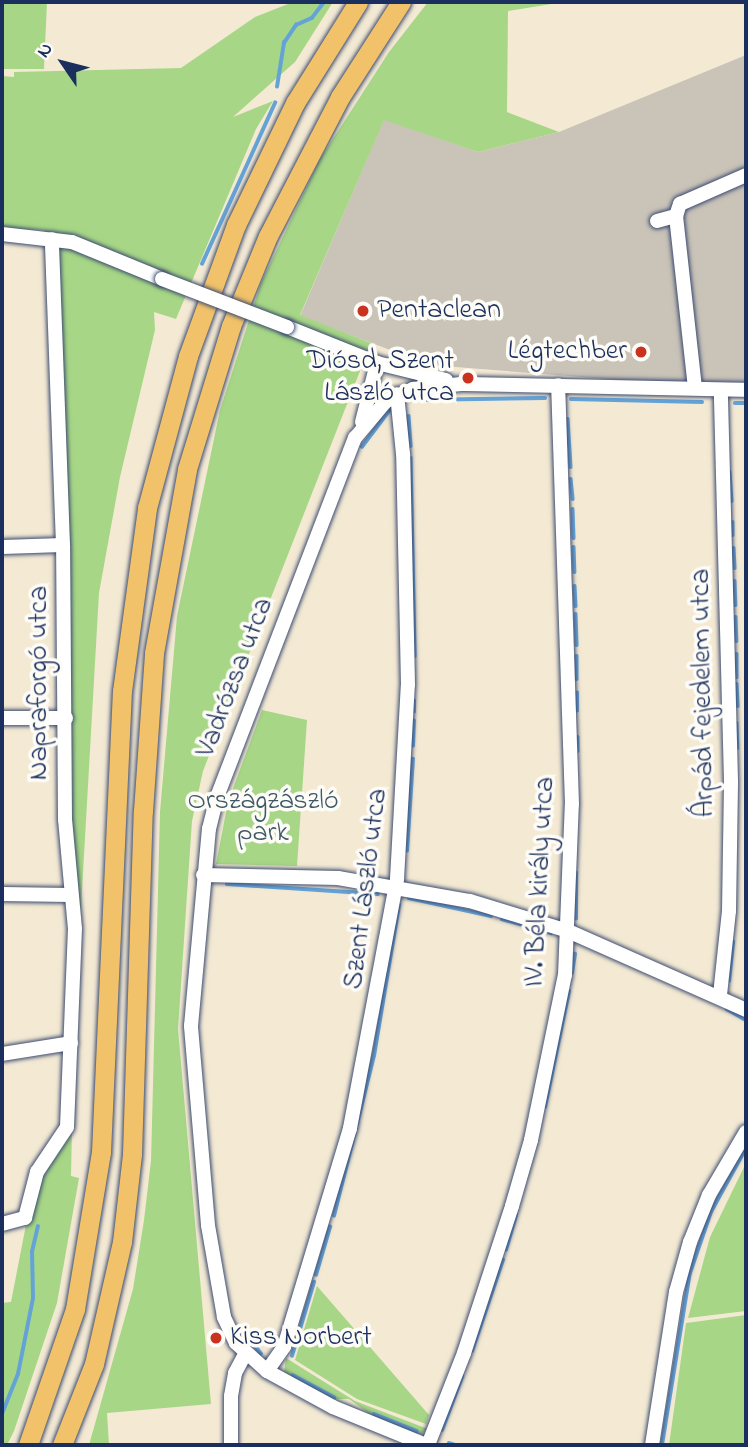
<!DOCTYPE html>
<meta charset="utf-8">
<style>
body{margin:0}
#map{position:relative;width:748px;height:1447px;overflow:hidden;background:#f4ead4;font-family:"Indie Flower",sans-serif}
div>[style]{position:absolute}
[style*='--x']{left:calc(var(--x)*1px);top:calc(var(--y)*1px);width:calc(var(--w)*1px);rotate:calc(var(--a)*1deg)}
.industrial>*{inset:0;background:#c9c3b8}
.green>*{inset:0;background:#a7d786}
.stream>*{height:3.5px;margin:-1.75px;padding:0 1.75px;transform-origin:1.75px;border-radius:1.75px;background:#65a3d7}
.roads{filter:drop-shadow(0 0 2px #3c4b70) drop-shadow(0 0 2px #3c4b70)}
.minor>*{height:14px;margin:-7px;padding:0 7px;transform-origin:7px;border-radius:7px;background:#fff}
.highway>*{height:19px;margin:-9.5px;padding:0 9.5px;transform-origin:9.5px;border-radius:9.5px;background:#f2c26a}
.bridges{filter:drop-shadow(0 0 2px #3c4b70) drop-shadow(0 0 2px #3c4b70)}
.minor-bridge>*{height:14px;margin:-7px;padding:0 7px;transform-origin:7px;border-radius:7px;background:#fff}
.dots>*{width:19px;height:19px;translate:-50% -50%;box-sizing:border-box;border:4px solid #fdfcf7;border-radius:50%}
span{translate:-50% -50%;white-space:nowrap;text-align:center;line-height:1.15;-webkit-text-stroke:7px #fdfcf7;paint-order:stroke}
.poi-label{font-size:28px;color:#1b2f5e}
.left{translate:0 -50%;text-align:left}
.right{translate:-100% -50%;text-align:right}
.street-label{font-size:28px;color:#1b2f5e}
.park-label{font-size:28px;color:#3e5968}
.frame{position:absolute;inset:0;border:4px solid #1b2f5e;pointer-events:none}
.north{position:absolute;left:28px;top:28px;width:70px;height:70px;-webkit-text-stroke:5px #fdfcf7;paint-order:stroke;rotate:305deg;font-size:19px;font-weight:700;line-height:28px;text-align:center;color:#1b2f5e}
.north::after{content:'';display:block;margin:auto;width:24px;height:32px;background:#1b2f5e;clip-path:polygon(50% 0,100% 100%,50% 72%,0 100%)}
</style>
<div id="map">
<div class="industrial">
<i style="clip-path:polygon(746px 55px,746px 382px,670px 384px,430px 365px,300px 316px,384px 119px,478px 152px,559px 132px)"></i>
</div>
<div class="green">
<i style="clip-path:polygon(2px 2px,47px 2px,44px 69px,2px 69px)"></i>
<i style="clip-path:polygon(293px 2px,333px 2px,295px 62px,233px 117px,273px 101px,256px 129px,176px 319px,154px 312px,155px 330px,120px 477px,99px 593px,81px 908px,74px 896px,69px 783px,71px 698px,59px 261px,44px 230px,2px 228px,2px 76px,14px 77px,14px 72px,181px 68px,255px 17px)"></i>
<i style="clip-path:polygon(428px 2px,564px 2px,508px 11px,507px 112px,559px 132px,478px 152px,384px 120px,300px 315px,371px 343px,203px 771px,192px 821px,178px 1029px,211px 1404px,107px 1413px,109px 1445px,89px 1445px,133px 1289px,144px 1220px,151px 1161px,160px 812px,177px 616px,220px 410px,261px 283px,320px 159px,389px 52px)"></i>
<i style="clip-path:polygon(262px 710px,307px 720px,297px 866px,216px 864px,228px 802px)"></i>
<i style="clip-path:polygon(72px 1128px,71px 1176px,79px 1178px,57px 1303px,14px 1431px,7px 1445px,2px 1445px,2px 1303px,11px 1302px,31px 1199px,46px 1159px)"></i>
<i style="clip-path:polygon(746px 1163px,746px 1311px,688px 1318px,710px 1237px)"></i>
<i style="clip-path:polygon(317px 1286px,429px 1415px,426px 1424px,357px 1399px,295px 1360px)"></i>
<i style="clip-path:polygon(746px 1315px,746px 1445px,669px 1445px,686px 1323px)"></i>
<i style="clip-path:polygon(286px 1358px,355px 1401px,428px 1429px,417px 1436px,382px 1423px,349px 1399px,328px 1399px,284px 1372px)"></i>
</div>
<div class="stream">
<i style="--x:277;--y:87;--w:45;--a:-81"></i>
<i style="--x:284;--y:43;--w:22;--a:-56"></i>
<i style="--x:296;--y:25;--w:17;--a:-24"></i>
<i style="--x:312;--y:18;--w:20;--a:-53"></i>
<i style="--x:202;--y:264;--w:177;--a:-65.6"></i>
<i style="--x:571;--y:399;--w:131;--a:1.3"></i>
<i style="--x:415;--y:400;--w:130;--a:-0.9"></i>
<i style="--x:735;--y:403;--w:11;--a:0"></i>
<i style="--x:409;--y:416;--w:30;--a:86"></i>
<i style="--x:568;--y:419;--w:48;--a:86.4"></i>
<i style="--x:362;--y:447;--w:45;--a:-53.1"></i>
<i style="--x:411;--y:458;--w:198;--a:88.8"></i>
<i style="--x:730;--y:472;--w:29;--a:86"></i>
<i style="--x:571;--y:479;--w:20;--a:84"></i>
<i style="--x:573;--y:509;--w:29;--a:88"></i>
<i style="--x:733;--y:522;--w:13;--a:90"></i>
<i style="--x:574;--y:547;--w:25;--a:88"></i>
<i style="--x:734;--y:548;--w:20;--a:87"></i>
<i style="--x:735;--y:581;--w:24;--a:88"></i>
<i style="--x:575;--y:586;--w:20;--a:87"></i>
<i style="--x:576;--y:614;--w:31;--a:88"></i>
<i style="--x:736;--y:617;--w:24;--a:88"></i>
<i style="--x:737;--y:654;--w:23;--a:90"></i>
<i style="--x:577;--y:656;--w:23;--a:90"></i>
<i style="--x:737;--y:684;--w:22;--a:87"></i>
<i style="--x:577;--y:711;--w:18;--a:-90"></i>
<i style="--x:414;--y:712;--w:11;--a:-90"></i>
<i style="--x:737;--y:723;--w:25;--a:88"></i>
<i style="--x:578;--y:737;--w:14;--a:90"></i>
<i style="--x:413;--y:746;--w:25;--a:-88"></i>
<i style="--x:407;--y:851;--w:92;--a:-86.3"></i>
<i style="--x:227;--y:884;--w:151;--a:3.8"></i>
<i style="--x:409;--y:898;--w:84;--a:12.4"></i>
<i style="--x:502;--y:919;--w:51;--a:15.9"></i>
<i style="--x:576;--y:919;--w:46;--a:-90"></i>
<i style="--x:572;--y:973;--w:19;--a:-81"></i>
<i style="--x:729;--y:981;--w:39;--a:-84"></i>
<i style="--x:727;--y:1009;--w:22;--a:30"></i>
<i style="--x:545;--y:1107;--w:118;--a:-78.3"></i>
<i style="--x:334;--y:1216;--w:165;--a:-76"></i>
<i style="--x:374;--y:1056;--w:153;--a:-80.6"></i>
<i style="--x:506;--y:1250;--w:36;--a:-74"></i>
<i style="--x:316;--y:1275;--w:50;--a:-73.7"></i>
<i style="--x:242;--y:1329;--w:31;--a:52"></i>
<i style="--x:472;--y:1351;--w:96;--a:-71.2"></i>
<i style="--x:292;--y:1356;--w:77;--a:-73.4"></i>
<i style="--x:293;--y:1375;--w:47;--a:28.2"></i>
<i style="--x:2;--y:1414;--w:43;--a:-68.2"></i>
<i style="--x:18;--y:1374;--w:77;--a:-78.8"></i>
<i style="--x:33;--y:1298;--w:46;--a:-91.2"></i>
<i style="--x:32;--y:1252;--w:26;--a:-77"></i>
<i style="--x:374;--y:1414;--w:46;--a:21.6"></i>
<i style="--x:442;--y:1430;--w:57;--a:-69.3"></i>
<i style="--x:449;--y:1443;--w:7;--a:16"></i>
<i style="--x:662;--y:1445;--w:174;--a:-80.8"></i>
<i style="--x:690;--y:1273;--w:65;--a:-71"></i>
<i style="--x:711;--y:1212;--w:73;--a:-61.3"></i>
</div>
<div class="roads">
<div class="minor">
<i style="--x:676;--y:216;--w:173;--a:83.7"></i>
<i style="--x:657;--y:221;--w:20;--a:-15"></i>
<i style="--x:676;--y:216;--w:13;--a:-72"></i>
<i style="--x:680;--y:204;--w:72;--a:-23.7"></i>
<i style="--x:2;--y:234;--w:70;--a:6.5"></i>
<i style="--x:72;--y:242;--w:97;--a:22.3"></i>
<i style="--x:287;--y:327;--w:97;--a:21.8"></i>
<i style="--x:377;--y:363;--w:71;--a:13.8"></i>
<i style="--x:362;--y:422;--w:61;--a:-75.7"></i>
<i style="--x:2;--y:547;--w:61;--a:-1.9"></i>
<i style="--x:2;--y:718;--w:64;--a:0"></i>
<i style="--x:203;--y:875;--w:135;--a:1.3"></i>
<i style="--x:338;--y:878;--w:134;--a:9.9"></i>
<i style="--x:470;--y:901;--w:102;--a:17"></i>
<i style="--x:568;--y:931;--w:195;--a:23.9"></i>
<i style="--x:2;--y:894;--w:68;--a:0.8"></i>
<i style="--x:720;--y:995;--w:84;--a:-83.9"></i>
<i style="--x:729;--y:911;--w:130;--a:-89.1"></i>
<i style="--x:731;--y:781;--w:391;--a:-91.5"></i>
<i style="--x:2;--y:1054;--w:70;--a:-9.1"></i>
<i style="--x:2;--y:1224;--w:24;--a:-15"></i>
<i style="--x:25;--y:1218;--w:48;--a:-75.4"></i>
<i style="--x:37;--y:1172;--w:54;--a:-56.3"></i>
<i style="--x:67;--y:1127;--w:198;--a:-87.7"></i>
<i style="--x:75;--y:929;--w:109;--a:-95.2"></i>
<i style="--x:65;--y:820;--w:275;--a:-90.4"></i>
<i style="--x:63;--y:545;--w:306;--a:-92.1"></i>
<i style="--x:267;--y:1371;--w:29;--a:-55"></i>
<i style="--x:284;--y:1347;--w:229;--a:-73.2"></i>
<i style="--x:350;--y:1128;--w:253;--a:-79.3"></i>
<i style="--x:397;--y:879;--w:194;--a:-86.8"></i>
<i style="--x:408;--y:685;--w:231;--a:-91.2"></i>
<i style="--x:403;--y:454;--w:60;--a:-95.7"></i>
<i style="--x:231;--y:1445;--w:49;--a:-90"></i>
<i style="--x:231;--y:1396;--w:23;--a:-80"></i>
<i style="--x:235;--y:1373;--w:21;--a:-62"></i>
<i style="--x:426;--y:1445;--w:100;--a:-157.8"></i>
<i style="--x:333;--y:1407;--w:75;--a:-151.4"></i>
<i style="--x:267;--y:1371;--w:42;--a:-137.9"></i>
<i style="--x:236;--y:1343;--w:29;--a:-115"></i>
<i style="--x:224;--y:1317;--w:93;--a:-99.9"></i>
<i style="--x:208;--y:1225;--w:200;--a:-94.9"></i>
<i style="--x:191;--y:1026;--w:198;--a:-84.8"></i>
<i style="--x:209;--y:829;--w:33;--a:-76"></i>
<i style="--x:217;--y:797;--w:385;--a:-69"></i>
<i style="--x:355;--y:438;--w:48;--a:-50"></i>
<i style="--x:386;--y:401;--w:30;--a:-24"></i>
<i style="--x:413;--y:389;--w:48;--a:-5.9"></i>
<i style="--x:461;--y:384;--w:285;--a:1.2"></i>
<i style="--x:428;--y:1445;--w:99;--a:-68.6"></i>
<i style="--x:464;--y:1353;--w:155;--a:-71.9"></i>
<i style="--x:512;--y:1206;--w:69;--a:-73.9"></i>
<i style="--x:531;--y:1140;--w:168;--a:-78.4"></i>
<i style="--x:565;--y:975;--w:171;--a:-87.7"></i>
<i style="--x:572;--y:804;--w:419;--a:-91.9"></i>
<i style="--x:652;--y:1445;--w:155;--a:-81.1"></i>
<i style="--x:676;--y:1292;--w:52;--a:-74.4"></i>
<i style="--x:690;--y:1242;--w:51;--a:-68"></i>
<i style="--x:709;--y:1195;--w:73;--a:-59.6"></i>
</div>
<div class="highway">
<i style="--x:28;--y:1445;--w:144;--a:-70.9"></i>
<i style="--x:75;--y:1309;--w:159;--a:-80.6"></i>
<i style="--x:101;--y:1152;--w:461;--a:-87.4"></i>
<i style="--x:122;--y:691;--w:185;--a:-82.2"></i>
<i style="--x:147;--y:508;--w:157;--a:-74.9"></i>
<i style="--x:188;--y:356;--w:140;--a:-69.9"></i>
<i style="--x:236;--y:225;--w:136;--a:-64.2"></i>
<i style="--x:295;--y:103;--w:119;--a:-58"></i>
<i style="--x:62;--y:1445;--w:87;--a:-68.4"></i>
<i style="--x:94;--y:1364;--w:125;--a:-77.1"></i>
<i style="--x:122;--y:1242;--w:89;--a:-83.5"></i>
<i style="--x:132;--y:1154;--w:343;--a:-88.2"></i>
<i style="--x:143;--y:811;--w:158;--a:-86"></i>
<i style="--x:154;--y:653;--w:187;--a:-79.8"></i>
<i style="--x:187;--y:469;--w:150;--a:-72.9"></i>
<i style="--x:231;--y:326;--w:97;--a:-67.7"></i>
<i style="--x:268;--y:236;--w:157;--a:-62.6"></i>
<i style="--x:340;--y:97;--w:113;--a:-57.3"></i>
</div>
</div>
<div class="bridges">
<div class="minor-bridge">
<i style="--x:162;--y:279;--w:134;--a:21"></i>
</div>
</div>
<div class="dots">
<i style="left:363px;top:311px;background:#c8321e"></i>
<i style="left:641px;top:352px;background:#c8321e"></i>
<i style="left:468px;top:378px;background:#c8321e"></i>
<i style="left:216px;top:1338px;background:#c8321e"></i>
</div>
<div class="poi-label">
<span class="left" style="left:377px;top:311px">Pentaclean</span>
<span class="right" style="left:627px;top:352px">Légtechber</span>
<span class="right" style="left:454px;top:378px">Diósd, Szent<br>László utca</span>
<span class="left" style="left:230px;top:1338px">Kiss Norbert</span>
</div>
<div class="street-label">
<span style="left:236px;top:678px;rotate:-69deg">Vadrózsa utca</span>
<span style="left:40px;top:683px;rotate:-90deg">Napraforgó utca</span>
<span style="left:704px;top:693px;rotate:-91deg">Árpád fejedelem utca</span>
<span style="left:541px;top:882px;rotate:-87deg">IV. Béla király utca</span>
<span style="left:367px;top:889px;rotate:-83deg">Szent László utca</span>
</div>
<div class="park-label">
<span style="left:263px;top:818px">Országzászló<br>park</span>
</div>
<div class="frame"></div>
<div class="north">N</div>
</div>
